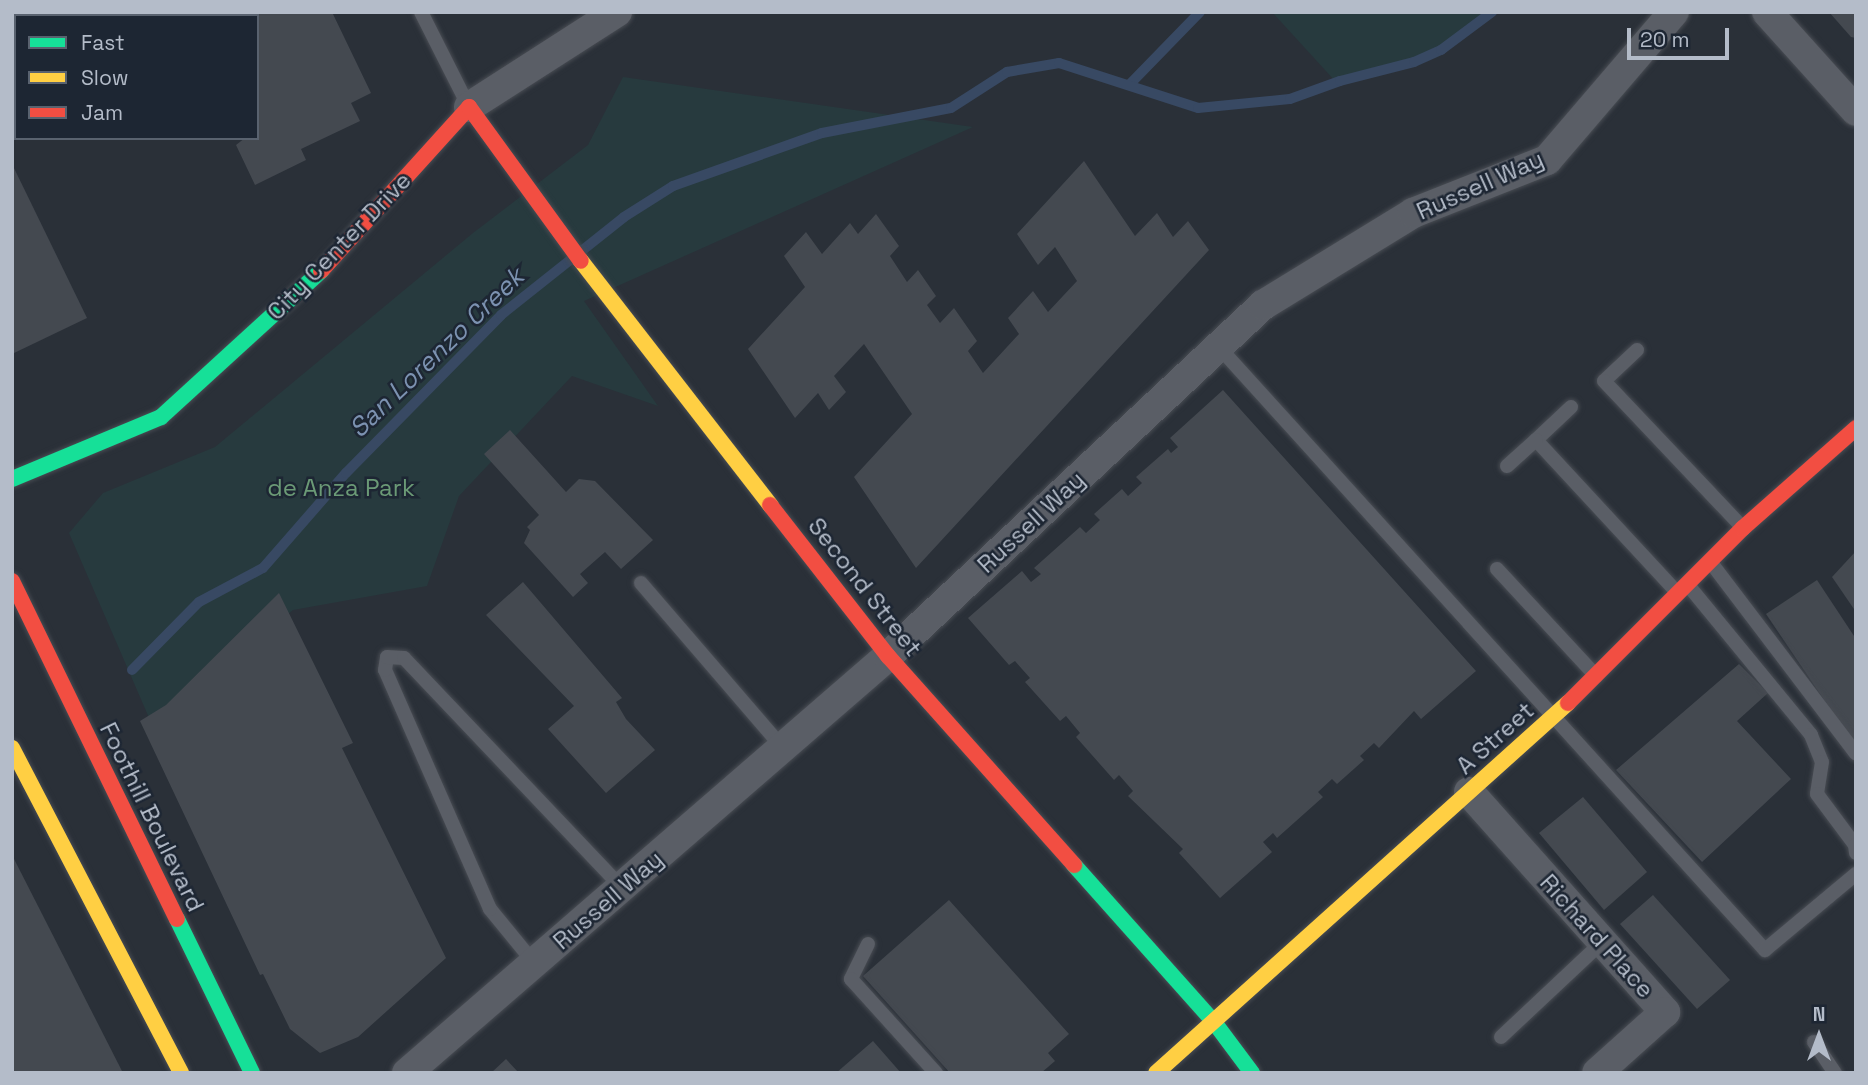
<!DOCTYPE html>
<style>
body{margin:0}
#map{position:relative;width:1868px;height:1085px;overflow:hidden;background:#2a3038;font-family:"Space Grotesk",sans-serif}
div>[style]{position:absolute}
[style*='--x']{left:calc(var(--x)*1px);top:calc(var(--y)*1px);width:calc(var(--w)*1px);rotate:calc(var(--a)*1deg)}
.green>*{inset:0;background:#273a3e}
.stream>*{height:10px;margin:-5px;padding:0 5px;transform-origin:5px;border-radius:5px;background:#384963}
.building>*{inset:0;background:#444950}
.roads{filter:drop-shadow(0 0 2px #484c53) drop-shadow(0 0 2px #484c53)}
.lane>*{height:14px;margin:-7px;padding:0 7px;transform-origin:7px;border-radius:7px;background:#5a5e66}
.street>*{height:30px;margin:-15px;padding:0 15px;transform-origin:15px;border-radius:15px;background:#5a5e66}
.fast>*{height:16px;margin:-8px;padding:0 8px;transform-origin:8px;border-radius:8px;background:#16e098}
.slow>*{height:16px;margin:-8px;padding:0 8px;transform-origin:8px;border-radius:8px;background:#ffcf43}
.jam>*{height:16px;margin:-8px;padding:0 8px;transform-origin:8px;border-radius:8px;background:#f24e42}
span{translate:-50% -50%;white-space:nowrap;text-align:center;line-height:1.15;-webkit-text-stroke:5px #1d2633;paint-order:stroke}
.street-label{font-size:24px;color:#b4bcc9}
.park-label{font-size:24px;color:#6b9a76}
.water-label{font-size:26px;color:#7c92b1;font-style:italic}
.frame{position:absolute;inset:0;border:14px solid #b4bcc9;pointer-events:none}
.legend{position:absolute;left:14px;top:14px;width:245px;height:126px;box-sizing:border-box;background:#1d2633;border:2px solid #59626f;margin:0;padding:9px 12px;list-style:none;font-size:21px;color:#b4bcc9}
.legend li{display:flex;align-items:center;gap:14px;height:35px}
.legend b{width:35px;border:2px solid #59626f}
.north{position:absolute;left:1784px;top:1001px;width:70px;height:70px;-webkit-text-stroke:5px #1d2633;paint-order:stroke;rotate:0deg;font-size:19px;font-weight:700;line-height:28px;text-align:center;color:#b4bcc9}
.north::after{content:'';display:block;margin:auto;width:24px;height:32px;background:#b4bcc9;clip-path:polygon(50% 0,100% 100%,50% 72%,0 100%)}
.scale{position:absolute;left:1627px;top:28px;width:102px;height:32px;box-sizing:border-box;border:4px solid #b4bcc9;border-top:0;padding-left:9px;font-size:21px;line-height:24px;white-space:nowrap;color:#b4bcc9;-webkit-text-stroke:5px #1d2633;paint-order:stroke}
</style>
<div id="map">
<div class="green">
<i style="clip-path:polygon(1272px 12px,1492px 12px,1441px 50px,1395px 68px,1336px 82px)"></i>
<i style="clip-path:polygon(623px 77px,973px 127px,584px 301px,658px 406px,572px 376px,459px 496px,427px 586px,293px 610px,153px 727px,69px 533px,103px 493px,215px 447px,473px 233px,588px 145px)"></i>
</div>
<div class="stream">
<i style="--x:1130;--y:84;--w:100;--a:-45.8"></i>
<i style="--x:132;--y:670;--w:95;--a:-45.4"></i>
<i style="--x:199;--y:602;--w:72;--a:-28"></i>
<i style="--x:263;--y:568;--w:126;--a:-48.9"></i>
<i style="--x:346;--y:473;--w:221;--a:-45.5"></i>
<i style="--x:501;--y:315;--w:157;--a:-38.5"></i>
<i style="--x:624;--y:217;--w:58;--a:-32.3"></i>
<i style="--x:673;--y:186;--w:158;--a:-19.6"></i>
<i style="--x:822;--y:133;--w:131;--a:-11"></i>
<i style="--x:951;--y:108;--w:67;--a:-32.7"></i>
<i style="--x:1007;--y:72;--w:53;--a:-9.8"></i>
<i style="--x:1059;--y:63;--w:146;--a:17.9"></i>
<i style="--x:1198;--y:108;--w:92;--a:-5.6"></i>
<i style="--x:1290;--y:99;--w:53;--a:-19.8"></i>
<i style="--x:1340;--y:81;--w:76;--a:-14.4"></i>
<i style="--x:1414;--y:62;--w:30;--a:-24"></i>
<i style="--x:1441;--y:50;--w:64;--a:-36.7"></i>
</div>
<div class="building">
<i style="clip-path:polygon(232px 12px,332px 12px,371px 93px,351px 103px,360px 121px,301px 149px,306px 160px,255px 185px,236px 145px,245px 138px,257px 138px,257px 16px,225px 16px)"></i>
<i style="clip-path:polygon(1829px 12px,1856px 12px,1856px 38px,1851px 37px)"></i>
<i style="clip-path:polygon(1084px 161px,1135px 236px,1157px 213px,1173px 237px,1188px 221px,1209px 250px,916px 568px,854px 477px,912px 414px,864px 344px,834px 376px,846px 392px,829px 410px,818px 393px,795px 418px,748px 349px,805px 287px,784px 256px,806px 232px,822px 254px,850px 223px,858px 234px,876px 214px,899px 246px,890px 256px,907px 282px,918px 270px,936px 296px,927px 305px,940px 323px,954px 308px,977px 341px,968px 351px,983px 373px,1019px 334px,1008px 318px,1033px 291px,1048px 312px,1077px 281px,1055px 247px,1038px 265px,1017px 234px)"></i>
<i style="clip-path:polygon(12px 164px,87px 318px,12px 354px)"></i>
<i style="clip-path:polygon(1223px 390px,1476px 671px,1421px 719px,1414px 711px,1379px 748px,1374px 743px,1360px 756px,1364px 760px,1337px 784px,1332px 779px,1318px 792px,1323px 797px,1277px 838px,1273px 833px,1263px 842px,1272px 852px,1220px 898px,1179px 853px,1183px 849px,1128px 796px,1133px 791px,1119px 775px,1114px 780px,1076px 737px,1080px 733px,1066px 716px,1060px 721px,1025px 682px,1030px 678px,1015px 661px,1009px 665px,968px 618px,1022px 571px,1031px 582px,1041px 574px,1034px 568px,1080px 527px,1086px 533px,1100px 520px,1094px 514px,1122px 489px,1128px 496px,1142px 483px,1136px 477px,1168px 449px,1171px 453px,1178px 447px,1170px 438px)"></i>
<i style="clip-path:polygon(510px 430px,566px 492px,579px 479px,595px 481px,653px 540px,621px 569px,605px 552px,580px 574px,588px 583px,573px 597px,524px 543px,530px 530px,527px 527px,539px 515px,484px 454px)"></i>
<i style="clip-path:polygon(1856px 551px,1856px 612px,1832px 577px)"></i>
<i style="clip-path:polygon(1817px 580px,1856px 639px,1856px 747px,1766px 614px)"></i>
<i style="clip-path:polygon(523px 582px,622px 698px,616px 702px,626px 719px,655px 750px,606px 793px,548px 729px,574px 706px,486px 615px)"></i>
<i style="clip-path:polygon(279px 593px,353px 743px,342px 748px,446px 958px,358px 1037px,320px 1053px,290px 1029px,263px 974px,260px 975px,140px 721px,166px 705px)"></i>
<i style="clip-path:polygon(1739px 664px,1768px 693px,1737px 721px,1791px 779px,1702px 862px,1616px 770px)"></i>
<i style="clip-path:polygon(1583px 797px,1647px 872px,1604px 910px,1539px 833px)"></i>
<i style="clip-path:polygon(12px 855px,123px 1073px,12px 1073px)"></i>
<i style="clip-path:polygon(1653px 895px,1730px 980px,1697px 1009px,1620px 924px)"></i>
<i style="clip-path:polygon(949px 900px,1069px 1034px,1048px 1053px,1055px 1061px,1041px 1073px,950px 1073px,863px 976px)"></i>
<i style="clip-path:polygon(873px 1041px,901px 1073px,836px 1073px)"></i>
<i style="clip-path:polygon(506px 1059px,519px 1073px,491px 1073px)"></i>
</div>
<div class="roads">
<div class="lane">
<i style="--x:77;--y:12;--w:4;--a:63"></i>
<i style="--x:421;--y:12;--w:106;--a:63.2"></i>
<i style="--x:144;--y:16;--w:8;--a:-30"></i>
<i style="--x:1218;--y:346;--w:815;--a:47.84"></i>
<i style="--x:1765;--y:950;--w:119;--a:-39.9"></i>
<i style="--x:1637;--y:350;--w:45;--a:136.8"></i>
<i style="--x:1604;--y:381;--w:201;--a:46.6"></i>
<i style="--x:1571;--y:407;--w:48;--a:136.7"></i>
<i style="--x:1536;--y:440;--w:207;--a:47.2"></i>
<i style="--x:1507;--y:466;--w:39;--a:-42"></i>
<i style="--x:1712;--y:564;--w:238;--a:52.8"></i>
<i style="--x:1497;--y:569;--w:146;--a:47.2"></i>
<i style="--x:641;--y:583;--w:218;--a:49.3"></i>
<i style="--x:1688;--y:585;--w:194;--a:50.6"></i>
<i style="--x:1811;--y:735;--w:29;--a:68"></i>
<i style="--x:1822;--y:762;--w:32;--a:99"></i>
<i style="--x:1817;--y:794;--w:64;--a:53.3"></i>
<i style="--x:1855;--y:845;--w:8;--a:83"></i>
<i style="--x:868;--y:944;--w:39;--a:116"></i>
<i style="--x:851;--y:979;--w:127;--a:47.9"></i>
<i style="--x:535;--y:964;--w:71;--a:-129.3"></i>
<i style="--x:490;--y:909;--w:261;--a:-113.7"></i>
<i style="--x:385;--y:670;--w:13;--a:-81"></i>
<i style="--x:387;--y:657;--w:17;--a:3"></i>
<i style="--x:404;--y:658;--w:317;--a:46.5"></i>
<i style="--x:1501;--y:1037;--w:139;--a:-43.2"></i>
<i style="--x:1814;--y:1042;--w:37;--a:56"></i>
</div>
<div class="street">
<i style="--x:1767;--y:12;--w:133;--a:48"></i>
<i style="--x:469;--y:107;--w:176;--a:-32.7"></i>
<i style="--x:1469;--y:792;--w:295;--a:48.3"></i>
<i style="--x:1665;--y:1012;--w:91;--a:138.1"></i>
<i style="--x:407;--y:1073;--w:637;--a:-40.92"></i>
<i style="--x:888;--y:656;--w:514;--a:-43.11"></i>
<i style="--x:1263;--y:305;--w:176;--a:-31.5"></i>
<i style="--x:1413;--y:213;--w:144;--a:-21.6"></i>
<i style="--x:1547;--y:160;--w:195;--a:-49.4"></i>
</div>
<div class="fast">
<i style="--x:12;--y:479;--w:161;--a:-22.6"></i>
<i style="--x:161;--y:417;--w:217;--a:-42.4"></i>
<i style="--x:1074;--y:865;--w:210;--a:48.3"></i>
<i style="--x:1214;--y:1022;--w:64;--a:53.3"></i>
<i style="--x:177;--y:919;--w:171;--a:64"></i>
</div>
<div class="slow">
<i style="--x:581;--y:261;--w:309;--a:52.2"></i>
<i style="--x:12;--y:748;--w:366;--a:62.5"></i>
<i style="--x:1156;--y:1073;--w:554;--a:-41.93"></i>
</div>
<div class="jam">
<i style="--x:321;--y:271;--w:221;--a:-47.9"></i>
<i style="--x:469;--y:107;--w:190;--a:54"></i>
<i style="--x:770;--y:505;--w:192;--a:52"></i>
<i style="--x:888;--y:656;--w:280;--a:48.3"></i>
<i style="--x:12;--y:581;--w:376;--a:64"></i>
<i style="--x:1568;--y:703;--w:247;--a:-45"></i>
<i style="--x:1743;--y:528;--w:151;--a:-41.5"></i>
</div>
</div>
<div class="street-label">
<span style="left:1480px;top:185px;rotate:-24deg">Russell Way</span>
<span style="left:339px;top:246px;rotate:-46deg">City Center Drive</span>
<span style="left:1031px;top:522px;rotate:-43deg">Russell Way</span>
<span style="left:865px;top:587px;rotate:52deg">Second Street</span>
<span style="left:1495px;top:738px;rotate:-42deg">A Street</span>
<span style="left:152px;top:817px;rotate:64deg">Foothill Boulevard</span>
<span style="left:608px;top:900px;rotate:-41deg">Russell Way</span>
<span style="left:1597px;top:936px;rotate:48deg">Richard Place</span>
</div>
<div class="park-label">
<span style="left:341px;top:488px">de Anza Park</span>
</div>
<div class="water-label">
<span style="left:437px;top:353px;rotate:-44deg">San Lorenzo Creek</span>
</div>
<div class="frame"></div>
<ul class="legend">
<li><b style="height:9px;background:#16e098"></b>Fast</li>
<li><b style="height:9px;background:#ffcf43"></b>Slow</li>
<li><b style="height:9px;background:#f24e42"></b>Jam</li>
</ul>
<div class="north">N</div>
<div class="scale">20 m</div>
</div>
